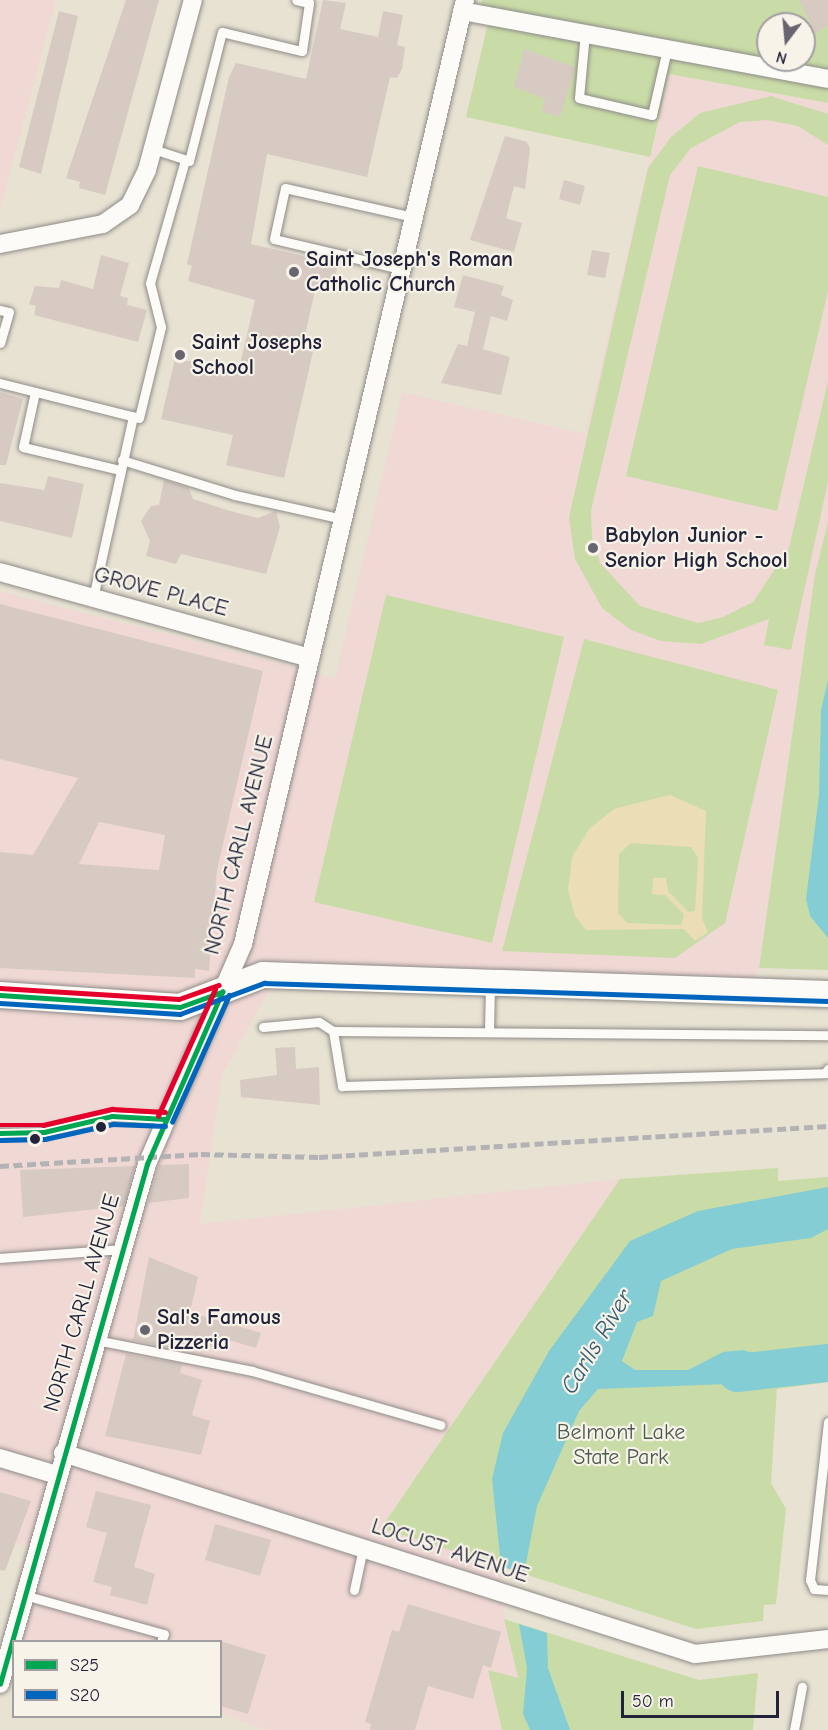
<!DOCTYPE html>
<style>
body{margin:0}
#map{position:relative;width:828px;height:1730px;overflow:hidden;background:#e8e2d3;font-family:"Comic Neue",sans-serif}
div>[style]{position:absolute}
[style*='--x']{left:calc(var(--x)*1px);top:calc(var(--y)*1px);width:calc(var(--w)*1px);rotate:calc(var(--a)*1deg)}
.built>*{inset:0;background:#f0d8d5}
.green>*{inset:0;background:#c9dca7}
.sand>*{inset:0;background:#ebdeb6}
.water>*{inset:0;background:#85cdd4}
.river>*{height:38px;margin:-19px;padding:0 19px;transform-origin:19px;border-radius:19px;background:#85cdd4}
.building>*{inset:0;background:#d7cac2}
.roads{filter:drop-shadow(0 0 2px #8f8c88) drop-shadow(0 0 2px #8f8c88)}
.lane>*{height:9px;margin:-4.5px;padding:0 4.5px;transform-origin:4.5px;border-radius:4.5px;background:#fcfbf8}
.street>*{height:18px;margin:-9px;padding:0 9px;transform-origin:9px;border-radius:9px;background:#fcfbf8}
.secondary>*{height:26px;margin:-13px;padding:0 13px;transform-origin:13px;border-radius:13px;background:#fcfbf8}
.rail>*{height:4.5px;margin-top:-2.25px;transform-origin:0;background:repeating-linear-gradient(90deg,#b3b2b4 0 9px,transparent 0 13.5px)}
.bus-1>*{height:4.5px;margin:-2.25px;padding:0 2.25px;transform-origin:2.25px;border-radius:2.25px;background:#00a651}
.bus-2>*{height:4.5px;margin:-2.25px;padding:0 2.25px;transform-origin:2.25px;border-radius:2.25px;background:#0065bd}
.bus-3>*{height:4.5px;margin:-2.25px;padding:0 2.25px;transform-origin:2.25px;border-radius:2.25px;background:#e4002b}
.dots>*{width:16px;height:16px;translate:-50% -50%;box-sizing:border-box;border:3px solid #f7f3e8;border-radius:50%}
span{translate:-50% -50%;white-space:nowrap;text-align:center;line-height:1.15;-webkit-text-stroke:4.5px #f7f3e8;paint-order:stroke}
.poi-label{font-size:22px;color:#22223b;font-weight:700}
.left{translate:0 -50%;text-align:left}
.street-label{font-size:22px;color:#22223b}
.park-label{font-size:22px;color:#4c5951}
.water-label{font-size:24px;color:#365b71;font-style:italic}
.legend{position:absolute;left:12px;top:1640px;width:210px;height:78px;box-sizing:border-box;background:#f7f3e8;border:2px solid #a29fa3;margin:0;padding:8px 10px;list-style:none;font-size:18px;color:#22223b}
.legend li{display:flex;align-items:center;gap:12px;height:30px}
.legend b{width:30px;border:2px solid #a29fa3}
.north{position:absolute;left:756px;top:12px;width:60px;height:60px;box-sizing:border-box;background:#f7f3e8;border:2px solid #a29fa3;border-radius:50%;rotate:196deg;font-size:16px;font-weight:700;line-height:24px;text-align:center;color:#22223b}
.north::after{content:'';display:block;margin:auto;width:21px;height:27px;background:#676570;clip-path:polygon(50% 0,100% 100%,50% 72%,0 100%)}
.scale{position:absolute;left:621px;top:1691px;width:158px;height:27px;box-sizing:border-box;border:3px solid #22223b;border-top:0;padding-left:8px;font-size:18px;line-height:21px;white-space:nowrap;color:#22223b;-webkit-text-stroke:4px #f7f3e8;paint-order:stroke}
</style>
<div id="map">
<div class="built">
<i style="clip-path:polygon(0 0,56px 0,0 210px)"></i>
<i style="clip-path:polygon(669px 74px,828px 103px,828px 522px,815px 575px,759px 968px,754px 978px,284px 964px,222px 1075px,200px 1224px,620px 1179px,381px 1527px,501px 1566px,504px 1619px,518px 1679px,488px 1670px,502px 1730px,265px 1730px,221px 1713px,220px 1642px,23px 1641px,46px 1552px,0 1538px,0 591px,335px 678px,402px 392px,585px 434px)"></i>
</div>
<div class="green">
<i style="clip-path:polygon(evenodd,482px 0,828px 0,828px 103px,669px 74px,650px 157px,466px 117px,491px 10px,480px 7px,482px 0,768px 24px,804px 24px,804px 60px,768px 60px,768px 24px)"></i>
<i style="clip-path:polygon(771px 96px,828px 114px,828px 145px,798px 126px,767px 120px,740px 122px,691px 148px,670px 175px,591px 511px,592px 537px,600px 563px,640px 606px,698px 623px,723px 617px,753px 602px,789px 548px,828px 381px,828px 482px,791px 650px,764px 645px,769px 619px,701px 644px,661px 641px,631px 630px,602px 608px,575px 559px,569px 517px,648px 168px,671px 137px,700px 113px)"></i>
<i style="clip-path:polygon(698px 166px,828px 197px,828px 291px,777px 511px,626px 476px)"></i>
<i style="clip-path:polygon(828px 522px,828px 970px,759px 968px,815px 574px)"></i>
<i style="clip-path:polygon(386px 595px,564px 637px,492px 943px,314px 902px)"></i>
<i style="clip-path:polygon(584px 639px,778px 690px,725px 923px,675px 958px,502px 951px)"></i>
<i style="clip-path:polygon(778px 1168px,778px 1181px,828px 1177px,828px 1382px,777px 1389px,771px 1483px,786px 1509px,776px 1604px,764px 1605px,763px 1621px,696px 1629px,381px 1528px,620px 1179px)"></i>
<i style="clip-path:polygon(504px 1619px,699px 1680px,758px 1673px,753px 1730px,502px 1730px,488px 1670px,518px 1678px)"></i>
</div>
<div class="sand">
<i style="clip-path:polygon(evenodd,670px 795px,706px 811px,702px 919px,708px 932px,695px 941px,684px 929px,586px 930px,575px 916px,568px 889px,572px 857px,589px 829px,614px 809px,670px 795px,631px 843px,691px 847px,698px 858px,695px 911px,688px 912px,668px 891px,666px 878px,653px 878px,652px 894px,665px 895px,684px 914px,681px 925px,627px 923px,618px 913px,619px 854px,631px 843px)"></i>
</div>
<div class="water">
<i style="clip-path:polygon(828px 680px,828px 938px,810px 916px,806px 899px,819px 795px,821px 710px)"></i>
<i style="clip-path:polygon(828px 1187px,828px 1229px,811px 1238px,732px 1249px,661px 1281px,653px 1316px,637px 1322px,622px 1361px,635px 1370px,688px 1370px,723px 1352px,743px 1350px,787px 1364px,728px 1384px,598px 1389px,579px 1411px,537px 1506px,524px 1574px,501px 1566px,492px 1479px,503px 1433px,549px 1351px,630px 1241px,698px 1211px)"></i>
<i style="clip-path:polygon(519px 1624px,547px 1633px,548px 1668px,570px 1730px,530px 1730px,523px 1714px,527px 1668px)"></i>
</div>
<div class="river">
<i style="--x:737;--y:1373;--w:92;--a:-6.3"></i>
</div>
<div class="building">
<i style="clip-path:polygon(126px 0,159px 0,105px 195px,79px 188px,80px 182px,66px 178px)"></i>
<i style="clip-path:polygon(323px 0,346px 3px,340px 29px,378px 37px,383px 11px,403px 15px,397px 45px,405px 47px,402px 69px,397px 78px,390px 77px,367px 177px,267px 154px,251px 244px,338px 264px,332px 290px,316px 286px,302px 349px,313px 352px,284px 478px,226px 465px,233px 435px,161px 419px,175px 359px,239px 369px,255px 300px,188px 281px,192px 266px,187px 264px,229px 77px,236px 63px,306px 79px)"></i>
<i style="clip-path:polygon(799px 0,828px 0,828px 26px,815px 33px)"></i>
<i style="clip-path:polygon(59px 11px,78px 16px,41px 174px,19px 167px)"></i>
<i style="clip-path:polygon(524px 49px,575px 67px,560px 117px,542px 112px,545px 99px,514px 87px)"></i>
<i style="clip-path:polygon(505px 136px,527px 142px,530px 149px,525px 189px,514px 186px,506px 218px,522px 223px,514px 252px,470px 240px)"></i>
<i style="clip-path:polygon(564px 180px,585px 186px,580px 205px,559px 199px)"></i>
<i style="clip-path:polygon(592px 250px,610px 253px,605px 278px,587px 275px)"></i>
<i style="clip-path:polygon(101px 255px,129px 263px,120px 296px,128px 298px,127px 305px,147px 310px,138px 342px,34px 315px,36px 306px,29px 304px,35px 286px,59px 288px,61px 280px,93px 289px)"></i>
<i style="clip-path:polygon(463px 275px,504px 286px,501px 295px,513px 300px,507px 321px,491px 316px,483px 349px,510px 357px,501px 395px,441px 383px,458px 344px,467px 346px,475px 312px,454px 307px)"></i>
<i style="clip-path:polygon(0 392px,23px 399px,6px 465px,0 465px)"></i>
<i style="clip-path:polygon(48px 476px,84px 484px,72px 538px,0 521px,0 483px,44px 490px)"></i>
<i style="clip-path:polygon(164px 480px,189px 488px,193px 499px,230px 511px,258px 518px,276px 511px,280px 527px,266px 574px,181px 554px,176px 564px,146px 556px,150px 541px,141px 521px,151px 506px,159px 505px)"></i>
<i style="clip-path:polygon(evenodd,0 604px,263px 671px,217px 870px,209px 971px,195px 969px,195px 978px,0 968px,0 852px,33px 855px,78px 778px,0 759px,0 604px,99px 822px,165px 835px,159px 870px,79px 864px,99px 822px)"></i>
<i style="clip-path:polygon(295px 1047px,296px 1069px,319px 1067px,320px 1105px,241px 1097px,240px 1080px,277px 1075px,275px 1048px)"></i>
<i style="clip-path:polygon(189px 1164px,189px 1198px,148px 1203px,159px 1165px)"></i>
<i style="clip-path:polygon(135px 1166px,124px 1206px,23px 1217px,20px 1170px)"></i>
<i style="clip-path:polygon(149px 1257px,198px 1277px,190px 1312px,261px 1333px,256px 1348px,221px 1338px,218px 1349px,189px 1340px,186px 1351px,133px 1340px)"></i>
<i style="clip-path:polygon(126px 1354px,182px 1364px,180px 1373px,202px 1380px,192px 1415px,210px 1421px,201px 1455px,105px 1436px)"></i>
<i style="clip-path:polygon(96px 1491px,151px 1505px,134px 1567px,155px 1574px,147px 1605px,110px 1595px,112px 1587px,93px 1582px,107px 1533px,86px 1527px)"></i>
<i style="clip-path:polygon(0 1492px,31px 1501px,5px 1571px,0 1570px)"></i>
<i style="clip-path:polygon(215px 1524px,271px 1540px,260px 1576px,205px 1560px)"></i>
<i style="clip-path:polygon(408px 1604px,501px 1632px,491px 1668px,483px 1665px,473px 1699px,428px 1686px,415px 1730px,370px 1730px,371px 1724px,365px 1722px,392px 1630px,399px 1632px)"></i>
<i style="clip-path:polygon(220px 1641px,266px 1655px,248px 1714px,220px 1706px)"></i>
</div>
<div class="roads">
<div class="lane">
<i style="--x:585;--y:33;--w:65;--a:95.3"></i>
<i style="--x:579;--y:98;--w:75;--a:13.1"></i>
<i style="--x:652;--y:115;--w:68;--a:-77.2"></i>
<i style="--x:153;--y:149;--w:38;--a:18"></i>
<i style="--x:189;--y:161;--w:133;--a:-75.7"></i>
<i style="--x:222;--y:32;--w:82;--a:13.4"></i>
<i style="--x:302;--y:51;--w:49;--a:-81.7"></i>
<i style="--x:309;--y:3;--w:13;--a:-167"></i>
<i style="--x:401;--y:269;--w:130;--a:-166.7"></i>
<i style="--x:274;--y:239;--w:52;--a:-77.8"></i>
<i style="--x:285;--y:188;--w:132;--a:12.7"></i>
<i style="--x:0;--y:310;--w:9;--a:13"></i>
<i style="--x:9;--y:312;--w:32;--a:106"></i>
<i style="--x:0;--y:383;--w:143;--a:14.1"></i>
<i style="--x:139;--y:418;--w:94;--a:-76.4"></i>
<i style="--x:161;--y:327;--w:45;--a:-104"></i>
<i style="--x:150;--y:283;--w:128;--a:-74.1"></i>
<i style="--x:35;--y:392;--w:56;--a:102.3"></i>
<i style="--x:23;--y:447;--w:100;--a:13.3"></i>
<i style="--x:122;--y:460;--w:118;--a:17.2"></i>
<i style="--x:235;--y:495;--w:111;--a:12.5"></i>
<i style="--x:93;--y:598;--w:186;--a:-77.6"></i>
<i style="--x:263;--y:1027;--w:56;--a:-5.1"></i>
<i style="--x:319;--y:1022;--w:17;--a:33"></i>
<i style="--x:333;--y:1031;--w:495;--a:0.5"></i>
<i style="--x:333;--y:1031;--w:56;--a:80.7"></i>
<i style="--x:342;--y:1086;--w:483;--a:-1.5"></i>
<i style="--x:825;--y:1073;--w:5;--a:-53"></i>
<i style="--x:489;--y:1032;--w:49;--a:-88.8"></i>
<i style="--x:0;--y:1133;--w:44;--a:-1.3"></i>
<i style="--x:44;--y:1132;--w:70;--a:-13.2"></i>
<i style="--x:112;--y:1116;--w:53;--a:3.2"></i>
<i style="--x:0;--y:1258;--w:122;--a:-4.2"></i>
<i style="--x:96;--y:1340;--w:159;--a:11.2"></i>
<i style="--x:252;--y:1371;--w:196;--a:16"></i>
<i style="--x:828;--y:1422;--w:159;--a:96.5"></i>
<i style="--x:810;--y:1580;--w:10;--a:66"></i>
<i style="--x:814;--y:1589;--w:14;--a:4"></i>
<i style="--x:354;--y:1590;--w:43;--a:-77.9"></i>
<i style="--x:24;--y:1595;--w:145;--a:15.6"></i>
<i style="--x:164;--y:1634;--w:9;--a:111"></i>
<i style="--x:794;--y:1730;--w:44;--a:-79.5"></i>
</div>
<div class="street">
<i style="--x:462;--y:11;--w:372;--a:10.5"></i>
<i style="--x:0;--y:244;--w:105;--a:-11"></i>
<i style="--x:103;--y:224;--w:33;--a:-35"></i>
<i style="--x:130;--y:205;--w:39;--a:-64"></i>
<i style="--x:147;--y:170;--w:176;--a:-74.9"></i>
<i style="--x:0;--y:572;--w:322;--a:15.5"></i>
<i style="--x:63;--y:1453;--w:663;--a:17.64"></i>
<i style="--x:695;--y:1654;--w:134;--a:-6.4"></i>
<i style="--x:0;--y:1458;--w:59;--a:16.6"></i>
<i style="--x:0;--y:1684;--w:540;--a:-74.21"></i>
<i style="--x:147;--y:1164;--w:240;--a:-66.4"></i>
<i style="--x:243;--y:944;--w:970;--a:-76.77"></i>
</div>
<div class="secondary">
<i style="--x:0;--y:995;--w:180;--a:3.8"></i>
<i style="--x:180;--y:1007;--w:89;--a:-21.1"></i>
<i style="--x:263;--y:975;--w:565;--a:1.93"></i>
</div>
</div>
<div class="rail">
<i style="--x:0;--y:1166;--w:201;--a:-3.4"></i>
<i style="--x:201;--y:1154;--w:118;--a:1.5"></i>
<i style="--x:319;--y:1157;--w:510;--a:-3.49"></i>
</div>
<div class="bus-1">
<i style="--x:0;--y:995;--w:180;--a:3.8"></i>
<i style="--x:180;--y:1007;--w:45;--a:-19.7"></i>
<i style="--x:0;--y:1133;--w:44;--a:-1.3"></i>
<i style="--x:44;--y:1132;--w:70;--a:-13.2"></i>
<i style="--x:112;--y:1116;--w:53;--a:3.2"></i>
<i style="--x:0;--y:1684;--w:540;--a:-74.21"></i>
<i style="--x:147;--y:1164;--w:188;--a:-66.4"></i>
</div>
<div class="bus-2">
<i style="--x:0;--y:1003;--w:180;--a:3.5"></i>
<i style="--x:180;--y:1014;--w:90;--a:-20.3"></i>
<i style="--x:264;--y:983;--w:564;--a:1.83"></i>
<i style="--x:172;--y:1122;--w:139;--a:-65.8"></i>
<i style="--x:0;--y:1140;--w:45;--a:-1.3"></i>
<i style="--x:45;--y:1139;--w:70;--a:-12.4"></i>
<i style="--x:113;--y:1124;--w:52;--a:2.2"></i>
</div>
<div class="bus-3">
<i style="--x:0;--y:988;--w:179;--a:3.5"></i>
<i style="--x:179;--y:999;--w:42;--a:-19.3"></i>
<i style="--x:158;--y:1116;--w:139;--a:-65.8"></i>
<i style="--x:0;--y:1125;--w:43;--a:0"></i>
<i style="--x:43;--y:1125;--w:71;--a:-13.1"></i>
<i style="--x:112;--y:1109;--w:53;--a:3.2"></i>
</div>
<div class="dots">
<i style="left:294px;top:272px;background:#676570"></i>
<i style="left:180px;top:355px;background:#676570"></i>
<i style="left:593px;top:548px;background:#676570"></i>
<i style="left:101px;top:1127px;background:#22223b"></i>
<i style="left:35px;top:1139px;background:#22223b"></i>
<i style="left:145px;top:1330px;background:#676570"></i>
</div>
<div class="poi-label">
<span class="left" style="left:306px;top:272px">Saint Joseph's Roman<br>Catholic Church</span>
<span class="left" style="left:192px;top:355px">Saint Josephs<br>School</span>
<span class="left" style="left:605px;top:548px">Babylon Junior -<br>Senior High School</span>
<span class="left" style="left:157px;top:1330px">Sal's Famous<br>Pizzeria</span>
</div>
<div class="street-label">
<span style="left:161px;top:592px;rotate:15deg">GROVE PLACE</span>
<span style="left:239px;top:845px;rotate:-76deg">NORTH CARLL AVENUE</span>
<span style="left:82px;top:1303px;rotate:-74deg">NORTH CARLL AVENUE</span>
<span style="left:450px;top:1551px;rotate:18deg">LOCUST AVENUE</span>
</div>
<div class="park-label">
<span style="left:621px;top:1445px">Belmont Lake<br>State Park</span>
</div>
<div class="water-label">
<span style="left:597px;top:1342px;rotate:-59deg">Carlls River</span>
</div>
<ul class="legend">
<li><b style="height:8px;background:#00a651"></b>S25</li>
<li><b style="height:8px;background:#0065bd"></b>S20</li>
</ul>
<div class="north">N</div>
<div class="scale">50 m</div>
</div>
